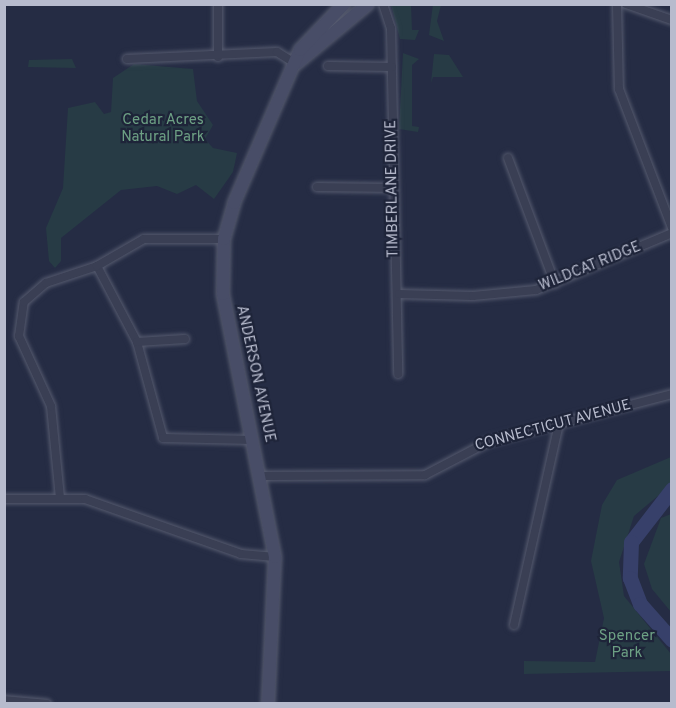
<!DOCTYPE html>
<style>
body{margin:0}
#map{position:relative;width:676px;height:708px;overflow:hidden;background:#252c44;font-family:Overpass,sans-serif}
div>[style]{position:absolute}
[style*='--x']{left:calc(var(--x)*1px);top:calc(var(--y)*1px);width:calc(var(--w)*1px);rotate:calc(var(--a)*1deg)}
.green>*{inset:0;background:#273b45}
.river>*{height:15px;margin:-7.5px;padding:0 7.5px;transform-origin:7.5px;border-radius:7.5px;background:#37406a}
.roads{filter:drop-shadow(0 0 2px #555a6e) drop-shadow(0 0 2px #555a6e)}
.minor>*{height:8px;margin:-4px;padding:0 4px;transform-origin:4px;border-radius:4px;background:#3a3f54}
.secondary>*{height:12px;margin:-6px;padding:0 6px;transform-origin:6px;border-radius:6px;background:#484d67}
span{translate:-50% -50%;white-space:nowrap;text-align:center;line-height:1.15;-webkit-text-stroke:4.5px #1e2439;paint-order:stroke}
.park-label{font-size:15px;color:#6da084}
.street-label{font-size:15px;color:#b7bbcd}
.frame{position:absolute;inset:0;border:6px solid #b7bbcd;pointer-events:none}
</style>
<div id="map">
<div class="green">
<i style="clip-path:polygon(433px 4px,441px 5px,437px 21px,444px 41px,429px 35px)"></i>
<i style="clip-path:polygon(391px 5px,411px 5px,412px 30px,419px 30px,415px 40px,400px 39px)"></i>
<i style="clip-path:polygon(403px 53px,419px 59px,412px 65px,412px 126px,419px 127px,418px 132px,399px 129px)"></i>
<i style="clip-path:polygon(434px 54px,449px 55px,463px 77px,433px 77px,431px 83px)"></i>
<i style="clip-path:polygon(72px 59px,76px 68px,28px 67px,29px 60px)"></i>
<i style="clip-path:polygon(134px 64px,193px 69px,197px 101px,213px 125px,205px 139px,213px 148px,237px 153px,233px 172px,214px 199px,196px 185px,177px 194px,157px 186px,121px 190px,61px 238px,61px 261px,55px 268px,49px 261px,46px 228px,63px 188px,68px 108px,95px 102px,104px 114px,111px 112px,113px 78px)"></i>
<i style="clip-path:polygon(671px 457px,671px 485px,634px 516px,619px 562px,624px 596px,671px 654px,671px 671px,524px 674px,524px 661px,595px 662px,604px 618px,591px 561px,602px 505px,617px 480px)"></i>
<i style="clip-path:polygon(671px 514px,671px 612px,652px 589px,644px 564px,661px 518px)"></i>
</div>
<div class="river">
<i style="--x:672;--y:489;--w:67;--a:127.7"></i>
<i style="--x:631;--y:542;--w:36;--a:92"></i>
<i style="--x:630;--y:578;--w:28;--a:69"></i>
<i style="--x:640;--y:604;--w:48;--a:48.4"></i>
</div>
<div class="roads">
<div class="minor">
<i style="--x:383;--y:4;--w:25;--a:72"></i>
<i style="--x:391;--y:28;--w:346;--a:88.8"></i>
<i style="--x:617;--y:4;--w:85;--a:88.7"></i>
<i style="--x:619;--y:89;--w:149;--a:69.1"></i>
<i style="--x:626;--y:4;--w:49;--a:19.2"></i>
<i style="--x:218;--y:57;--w:53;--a:-90"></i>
<i style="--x:127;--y:59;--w:150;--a:-2.7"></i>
<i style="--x:277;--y:52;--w:22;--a:32"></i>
<i style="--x:328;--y:66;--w:64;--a:0.9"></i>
<i style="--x:508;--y:158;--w:134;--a:69.5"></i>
<i style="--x:317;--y:187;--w:76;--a:0.8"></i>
<i style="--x:97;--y:266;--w:86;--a:62.2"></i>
<i style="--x:137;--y:342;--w:99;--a:74.8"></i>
<i style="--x:163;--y:438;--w:90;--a:1.3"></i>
<i style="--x:399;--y:294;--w:74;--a:1.5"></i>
<i style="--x:473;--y:296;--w:63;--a:-5.4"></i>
<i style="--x:536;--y:290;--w:147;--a:-22.7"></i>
<i style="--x:137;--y:342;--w:48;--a:-3.6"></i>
<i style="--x:261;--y:476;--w:164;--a:-0.3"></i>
<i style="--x:425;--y:475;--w:71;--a:-27.6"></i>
<i style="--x:488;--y:442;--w:190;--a:-14.6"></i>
<i style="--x:60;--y:498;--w:92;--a:-95.6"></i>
<i style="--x:51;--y:406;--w:77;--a:-114.6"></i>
<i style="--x:19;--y:336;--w:34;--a:-82"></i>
<i style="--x:24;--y:302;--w:29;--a:-41"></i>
<i style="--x:46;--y:283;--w:54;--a:-18.4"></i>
<i style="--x:97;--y:266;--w:54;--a:-29.9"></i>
<i style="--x:144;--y:239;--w:80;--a:0"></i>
<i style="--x:4;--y:499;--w:81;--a:0"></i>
<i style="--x:85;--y:499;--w:165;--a:19.4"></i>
<i style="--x:241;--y:554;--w:34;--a:5"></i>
<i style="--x:514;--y:625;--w:207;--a:-77.4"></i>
<i style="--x:4;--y:700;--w:43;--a:5.3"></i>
</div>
<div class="secondary">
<i style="--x:296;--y:64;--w:94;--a:-39.8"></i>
<i style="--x:268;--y:704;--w:147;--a:-87.3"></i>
<i style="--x:275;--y:557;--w:268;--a:-101.2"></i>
<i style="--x:223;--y:294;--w:55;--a:-89"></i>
<i style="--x:224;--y:239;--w:37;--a:-74"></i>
<i style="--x:234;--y:203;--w:167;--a:-66.7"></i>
<i style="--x:300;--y:50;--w:64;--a:-46.3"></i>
</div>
</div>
<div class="park-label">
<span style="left:163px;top:129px">Cedar Acres<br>Natural Park</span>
<span style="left:627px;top:645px">Spencer<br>Park</span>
</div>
<div class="street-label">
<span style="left:393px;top:189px;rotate:-91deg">TIMBERLANE DRIVE</span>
<span style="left:590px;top:267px;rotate:-22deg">WILDCAT RIDGE</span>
<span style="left:255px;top:374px;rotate:78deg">ANDERSON AVENUE</span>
<span style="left:553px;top:426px;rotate:-15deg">CONNECTICUT AVENUE</span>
</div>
<div class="frame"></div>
</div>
